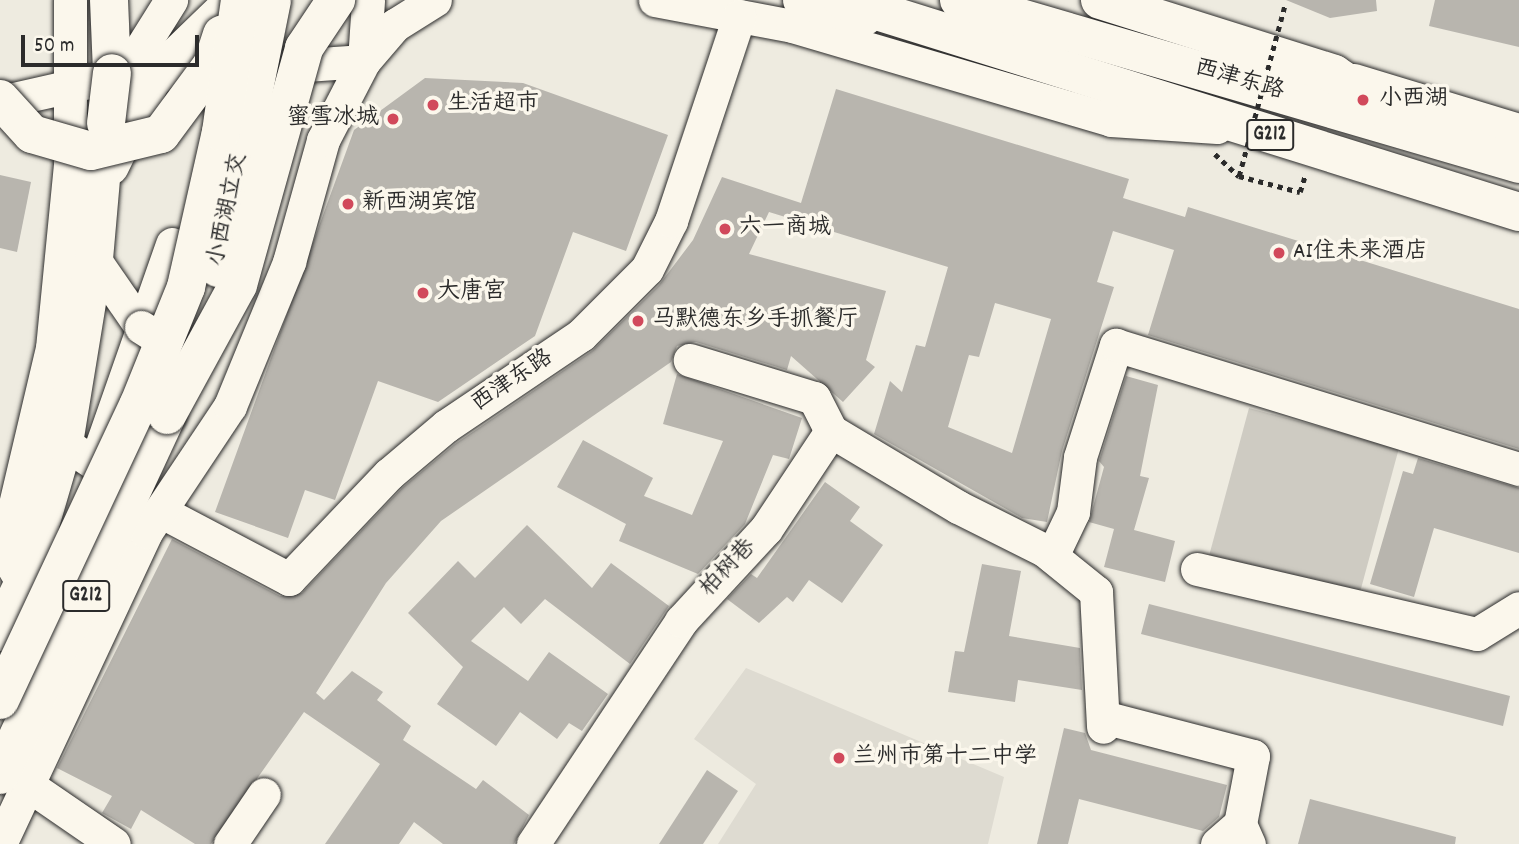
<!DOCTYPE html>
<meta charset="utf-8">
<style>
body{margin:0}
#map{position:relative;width:1519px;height:844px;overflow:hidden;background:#eeebe0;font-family:Dekko,"LXGW WenKai TC",sans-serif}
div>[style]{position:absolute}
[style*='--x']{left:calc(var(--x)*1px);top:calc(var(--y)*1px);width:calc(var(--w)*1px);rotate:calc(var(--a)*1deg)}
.built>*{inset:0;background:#dedbd1}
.green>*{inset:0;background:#cecbc2}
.building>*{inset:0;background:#b8b5ae}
.path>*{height:4.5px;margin-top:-2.25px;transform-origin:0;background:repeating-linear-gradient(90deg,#2b2b2b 0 5px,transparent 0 10px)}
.roads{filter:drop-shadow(0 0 2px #2b2b2b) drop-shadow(0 0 2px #2b2b2b)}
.minor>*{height:33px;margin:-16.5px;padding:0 16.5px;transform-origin:16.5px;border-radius:16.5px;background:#fbf7ec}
.major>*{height:38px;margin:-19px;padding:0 19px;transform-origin:19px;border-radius:19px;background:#fbf7ec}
.path-bridge>*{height:4.5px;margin-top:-2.25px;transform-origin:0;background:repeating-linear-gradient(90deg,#2b2b2b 0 5px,transparent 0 10px)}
.bridges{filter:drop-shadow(0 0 2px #2b2b2b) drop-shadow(0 0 2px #2b2b2b)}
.minor-bridge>*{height:33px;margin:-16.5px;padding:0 16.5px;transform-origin:16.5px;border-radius:16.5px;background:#fbf7ec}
.major-bridge>*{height:38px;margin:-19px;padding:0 19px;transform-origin:19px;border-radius:19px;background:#fbf7ec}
.dots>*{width:19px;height:19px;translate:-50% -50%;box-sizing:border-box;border:4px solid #fbf7ec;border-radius:50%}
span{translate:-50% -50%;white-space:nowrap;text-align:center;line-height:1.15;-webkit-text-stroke:7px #fbf7ec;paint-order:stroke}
.shield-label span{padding:2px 5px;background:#fbf7ec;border:2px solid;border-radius:5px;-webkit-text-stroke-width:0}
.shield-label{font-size:21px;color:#2b2b2b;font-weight:700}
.street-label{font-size:23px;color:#2b2b2b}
.poi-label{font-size:23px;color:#2b2b2b}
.left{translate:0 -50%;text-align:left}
.right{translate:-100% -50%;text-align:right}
.scale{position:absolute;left:21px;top:35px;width:178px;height:32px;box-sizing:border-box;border:4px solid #2b2b2b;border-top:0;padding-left:9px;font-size:21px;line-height:24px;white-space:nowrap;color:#2b2b2b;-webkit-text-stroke:5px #fbf7ec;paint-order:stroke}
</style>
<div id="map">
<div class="built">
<i style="clip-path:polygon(746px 668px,1004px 777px,988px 844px,718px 844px,756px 784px,694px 739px)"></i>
</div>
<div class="green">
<i style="clip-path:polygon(1249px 408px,1399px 448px,1359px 596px,1209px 556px)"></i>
</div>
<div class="building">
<i style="clip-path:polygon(1286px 0,1376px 0,1377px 11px,1330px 18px)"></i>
<i style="clip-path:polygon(1435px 0,1519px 0,1519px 47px,1429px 26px)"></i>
<i style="clip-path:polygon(425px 78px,523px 83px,668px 135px,626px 251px,573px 232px,535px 336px,438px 402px,378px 381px,335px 500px,305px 490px,288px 538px,215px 512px,354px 130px)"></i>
<i style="clip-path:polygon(evenodd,836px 89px,1129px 179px,1123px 198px,1185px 217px,1188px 207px,1519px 309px,1519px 449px,1148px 335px,1174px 250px,1113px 231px,1097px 282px,1114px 287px,1062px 451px,1047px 522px,1022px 518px,874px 434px,890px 381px,902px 392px,916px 345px,925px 347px,948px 267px,769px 212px,749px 254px,886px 291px,866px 360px,875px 367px,843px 402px,791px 356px,787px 370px,696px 342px,677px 346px,671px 362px,441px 521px,386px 583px,316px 693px,324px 700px,352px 671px,383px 692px,377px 700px,411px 726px,403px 740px,476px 789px,483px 780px,529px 815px,514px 844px,443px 844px,414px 822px,399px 844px,325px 844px,380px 764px,304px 712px,211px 844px,195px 844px,141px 810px,131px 829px,102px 813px,112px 796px,57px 768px,172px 539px,280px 596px,302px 593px,402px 488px,455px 444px,592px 351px,659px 285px,693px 240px,722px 177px,801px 203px,836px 89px,995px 303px,1051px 319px,1012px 453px,948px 427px,969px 355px,979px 357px,995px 303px)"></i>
<i style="clip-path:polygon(0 175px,31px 182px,17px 252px,0 248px)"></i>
<i style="clip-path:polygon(677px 374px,802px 418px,789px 459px,773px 455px,745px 524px,698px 574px,619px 541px,626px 524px,557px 487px,583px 440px,653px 478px,644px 496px,692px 515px,723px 441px,663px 424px)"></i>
<i style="clip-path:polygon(1126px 376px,1158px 385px,1140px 476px,1149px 478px,1134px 530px,1175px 541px,1165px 582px,1104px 567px,1114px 529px,1089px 522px,1104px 467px,1099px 461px)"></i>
<i style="clip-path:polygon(1418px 458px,1519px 488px,1519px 553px,1434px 528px,1414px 597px,1370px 584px,1403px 471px,1413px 474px)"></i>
<i style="clip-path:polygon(825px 482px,860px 507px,850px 521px,883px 545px,842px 603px,809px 580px,793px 602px,787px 597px,759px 623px,727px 599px,751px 574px,757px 578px)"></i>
<i style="clip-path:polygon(527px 525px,592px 588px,611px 563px,669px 606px,630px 664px,545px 599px,521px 624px,504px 607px,471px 641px,528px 681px,549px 652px,608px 694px,582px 731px,569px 723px,557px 739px,520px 712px,496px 746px,437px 704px,463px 667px,408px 613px,458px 561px,475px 578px)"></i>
<i style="clip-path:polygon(982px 564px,1021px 571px,1009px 636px,1080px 648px,1082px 690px,1018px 680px,1015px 702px,948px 692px,955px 651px,964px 652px)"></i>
<i style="clip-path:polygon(1149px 604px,1510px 696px,1503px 726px,1141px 634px)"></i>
<i style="clip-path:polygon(1064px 728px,1085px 733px,1091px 750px,1227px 785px,1219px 817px,1203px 831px,1079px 799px,1068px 844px,1037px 844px)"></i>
<i style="clip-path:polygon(707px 770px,738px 791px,703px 844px,659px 844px)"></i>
<i style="clip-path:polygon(1310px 799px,1456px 837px,1455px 844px,1298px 844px)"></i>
</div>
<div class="path">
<i style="--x:1215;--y:154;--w:33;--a:43"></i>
<i style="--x:1239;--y:176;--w:63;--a:14.7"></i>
<i style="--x:1300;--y:192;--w:17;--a:-73"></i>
</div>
<div class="roads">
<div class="minor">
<i style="--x:655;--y:0;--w:139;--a:10.7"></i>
<i style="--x:792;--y:26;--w:333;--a:16.4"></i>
<i style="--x:1111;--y:120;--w:106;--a:3.8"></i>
<i style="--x:364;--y:61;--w:48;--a:-49.3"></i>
<i style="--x:395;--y:25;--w:47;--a:-32"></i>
<i style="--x:276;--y:67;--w:88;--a:-3.9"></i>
<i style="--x:1354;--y:80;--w:172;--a:16.9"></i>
<i style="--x:109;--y:99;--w:117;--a:-57.9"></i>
<i style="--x:0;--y:102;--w:95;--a:-12.7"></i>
<i style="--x:94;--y:259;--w:83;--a:55.3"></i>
<i style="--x:831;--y:431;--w:148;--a:30.9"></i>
<i style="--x:958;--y:507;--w:96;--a:26.6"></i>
<i style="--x:1044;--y:550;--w:67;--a:38.9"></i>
<i style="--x:1096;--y:592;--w:135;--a:87"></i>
<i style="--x:64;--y:443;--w:37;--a:34"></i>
<i style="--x:95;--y:464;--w:233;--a:-70.7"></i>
<i style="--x:160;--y:511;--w:146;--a:27.8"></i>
<i style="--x:289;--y:579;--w:145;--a:-46.4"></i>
<i style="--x:389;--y:474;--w:75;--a:-40.1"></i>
<i style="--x:446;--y:426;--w:163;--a:-34"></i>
<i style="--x:581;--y:335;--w:93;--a:-45"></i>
<i style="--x:647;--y:269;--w:54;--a:-63.4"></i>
<i style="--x:671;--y:221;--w:216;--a:-71.6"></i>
<i style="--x:1052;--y:556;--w:49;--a:-64.5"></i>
<i style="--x:1073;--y:512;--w:55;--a:-82.7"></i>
<i style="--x:1080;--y:457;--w:118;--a:-72.2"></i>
<i style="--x:1116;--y:345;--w:422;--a:17.1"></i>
<i style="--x:1197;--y:569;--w:287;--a:13.1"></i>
<i style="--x:1477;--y:634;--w:49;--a:-31.8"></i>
<i style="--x:23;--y:584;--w:38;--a:-120"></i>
<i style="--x:4;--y:551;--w:209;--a:-76.7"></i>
<i style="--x:52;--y:348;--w:185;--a:-84.4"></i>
<i style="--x:70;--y:164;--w:164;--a:-90"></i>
<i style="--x:1103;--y:717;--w:155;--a:14.6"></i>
<i style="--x:1253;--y:756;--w:69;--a:100.8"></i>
<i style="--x:1240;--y:824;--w:22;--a:66"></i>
<i style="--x:28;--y:785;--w:104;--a:34.5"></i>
<i style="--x:0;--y:844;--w:344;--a:-64.9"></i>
<i style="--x:146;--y:532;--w:151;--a:-56.3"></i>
<i style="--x:230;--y:406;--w:156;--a:-67.7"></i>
<i style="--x:289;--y:262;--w:127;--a:-74.4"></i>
<i style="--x:323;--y:140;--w:89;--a:-62.6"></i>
<i style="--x:364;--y:61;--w:61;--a:-86.2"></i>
<i style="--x:230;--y:844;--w:60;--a:-55.8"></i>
<i style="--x:533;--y:844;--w:268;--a:-56.4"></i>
<i style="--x:681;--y:621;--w:125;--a:-47.3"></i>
<i style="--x:766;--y:529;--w:118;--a:-56.4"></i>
<i style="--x:831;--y:431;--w:37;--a:-117"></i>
<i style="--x:814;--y:398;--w:130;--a:-163"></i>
<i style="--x:1217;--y:844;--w:30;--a:-41"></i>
</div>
<div class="major">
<i style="--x:109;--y:0;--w:73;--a:87.6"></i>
<i style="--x:802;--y:0;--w:65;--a:14.3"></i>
<i style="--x:842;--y:0;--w:709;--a:17.39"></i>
<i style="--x:959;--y:0;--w:584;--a:16.32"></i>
<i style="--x:1100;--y:0;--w:245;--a:17.5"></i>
<i style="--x:1334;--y:74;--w:71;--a:34.1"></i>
<i style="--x:110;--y:166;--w:94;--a:-64.2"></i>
<i style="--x:151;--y:81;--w:117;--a:-44"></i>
<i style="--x:0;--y:632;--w:53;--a:-64.4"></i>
<i style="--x:23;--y:584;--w:147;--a:-73.8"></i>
<i style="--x:64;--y:443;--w:186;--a:-80.7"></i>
<i style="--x:94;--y:259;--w:137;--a:-85"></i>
<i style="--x:0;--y:775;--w:397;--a:-65.1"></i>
</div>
</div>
<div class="path-bridge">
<i style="--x:1239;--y:176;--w:178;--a:-75"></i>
</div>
<div class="bridges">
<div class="minor-bridge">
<i style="--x:141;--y:327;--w:22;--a:32"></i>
</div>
<div class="major-bridge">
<i style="--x:0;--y:99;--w:47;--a:47.6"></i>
<i style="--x:32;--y:134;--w:61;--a:16.1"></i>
<i style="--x:91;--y:151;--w:72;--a:-13.7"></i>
<i style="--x:161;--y:134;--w:86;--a:-53.5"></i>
<i style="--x:212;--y:65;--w:32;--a:-72"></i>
<i style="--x:106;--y:123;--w:50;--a:-83.2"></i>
<i style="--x:218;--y:268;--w:273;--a:-78.6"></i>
<i style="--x:167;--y:415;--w:148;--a:-61.4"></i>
<i style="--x:238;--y:285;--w:246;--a:-74.4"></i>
<i style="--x:304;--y:48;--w:58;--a:-56.3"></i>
<i style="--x:0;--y:700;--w:325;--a:-64.9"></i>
<i style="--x:138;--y:406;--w:128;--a:-68"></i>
<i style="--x:186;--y:287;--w:159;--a:-77.3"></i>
<i style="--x:221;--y:132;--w:133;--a:-81.8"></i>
</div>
</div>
<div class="dots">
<i style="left:1363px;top:100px;background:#d1495b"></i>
<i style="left:433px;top:105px;background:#d1495b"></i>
<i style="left:393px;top:119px;background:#d1495b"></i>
<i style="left:348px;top:204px;background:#d1495b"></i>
<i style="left:725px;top:229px;background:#d1495b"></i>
<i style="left:1279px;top:253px;background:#d1495b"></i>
<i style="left:423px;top:293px;background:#d1495b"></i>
<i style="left:638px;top:321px;background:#d1495b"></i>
<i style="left:839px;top:758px;background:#d1495b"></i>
</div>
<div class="shield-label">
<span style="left:1270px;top:135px">G212</span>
<span style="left:86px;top:596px">G212</span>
</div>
<div class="street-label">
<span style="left:1239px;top:81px;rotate:16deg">西津东路</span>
<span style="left:229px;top:210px;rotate:-78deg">小西湖立交</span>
<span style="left:513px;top:382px;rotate:-34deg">西津东路</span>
<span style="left:729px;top:569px;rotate:-47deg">柏树巷</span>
</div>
<div class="poi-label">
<span class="left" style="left:1379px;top:100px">小西湖</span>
<span class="left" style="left:447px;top:105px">生活超市</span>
<span class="right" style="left:379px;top:119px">蜜雪冰城</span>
<span class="left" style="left:362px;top:204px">新西湖宾馆</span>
<span class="left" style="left:739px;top:229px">六一商城</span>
<span class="left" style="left:1293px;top:253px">AI住未来酒店</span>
<span class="left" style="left:437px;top:293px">大唐宫</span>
<span class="left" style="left:652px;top:321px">马默德东乡手抓餐厅</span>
<span class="left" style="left:853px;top:758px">兰州市第十二中学</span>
</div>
<div class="scale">50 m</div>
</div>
